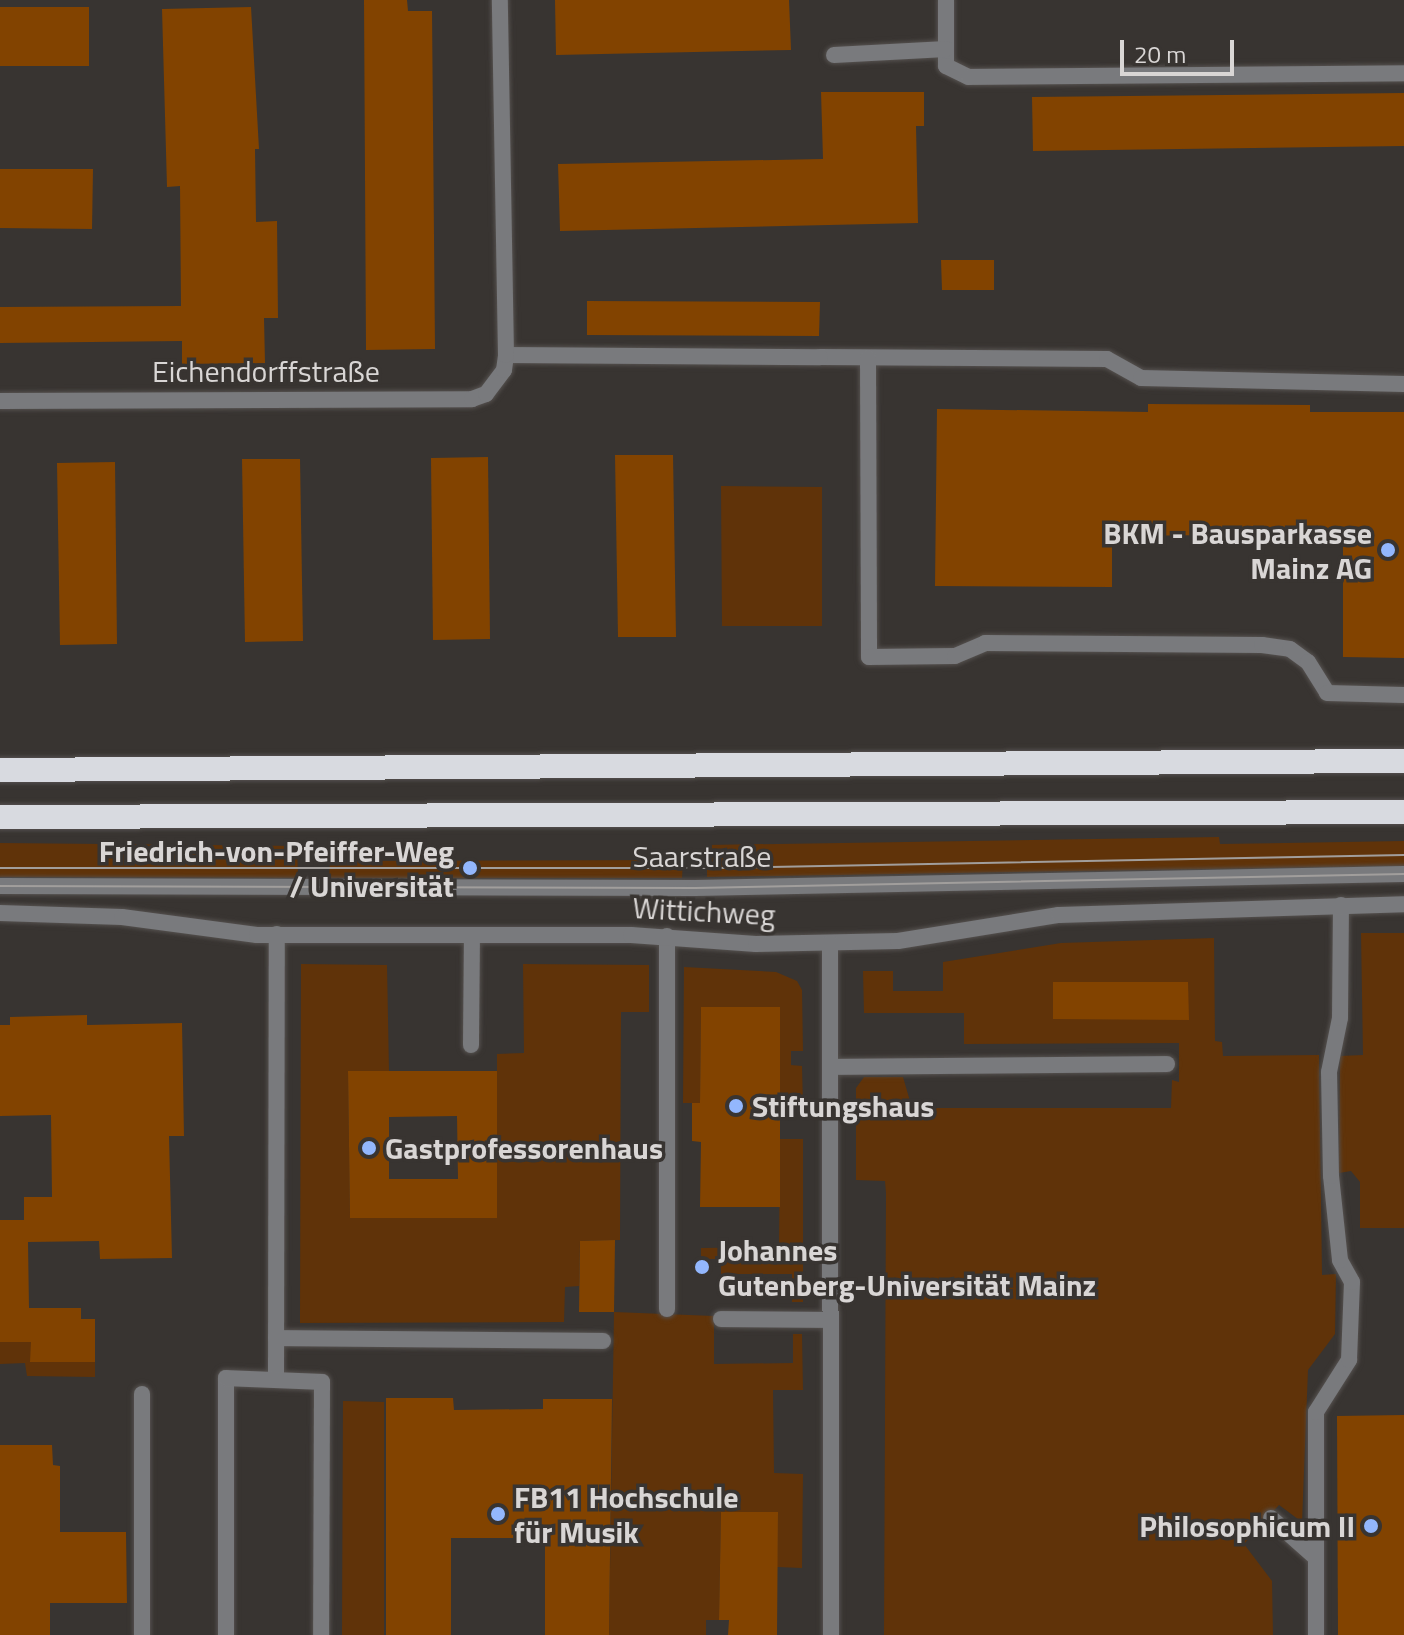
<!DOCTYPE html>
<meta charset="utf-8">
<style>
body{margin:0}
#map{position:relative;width:1404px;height:1635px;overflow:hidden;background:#383431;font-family:"Titillium Web",sans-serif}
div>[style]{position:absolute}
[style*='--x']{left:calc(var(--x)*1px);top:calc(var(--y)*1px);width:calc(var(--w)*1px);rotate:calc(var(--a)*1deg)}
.green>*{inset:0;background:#603309}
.building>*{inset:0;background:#824300}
.roads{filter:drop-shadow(0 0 2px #55514f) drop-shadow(0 0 2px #55514f)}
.lane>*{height:16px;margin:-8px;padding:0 8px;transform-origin:8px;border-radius:8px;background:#797a7d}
.street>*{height:16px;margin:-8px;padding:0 8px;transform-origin:8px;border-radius:8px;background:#797a7d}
.highway>*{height:24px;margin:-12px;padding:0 12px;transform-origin:12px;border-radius:12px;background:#d8dae0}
.tram>*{height:2px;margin:-1px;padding:0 1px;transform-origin:1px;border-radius:1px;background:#a19e9c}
.dots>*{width:22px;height:22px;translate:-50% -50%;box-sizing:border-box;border:4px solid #383431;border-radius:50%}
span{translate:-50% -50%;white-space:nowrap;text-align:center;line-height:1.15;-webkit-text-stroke:7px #383431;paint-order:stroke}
.street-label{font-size:30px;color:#d9d6d5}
.poi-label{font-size:30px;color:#d9d6d5;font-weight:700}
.right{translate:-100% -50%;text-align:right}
.left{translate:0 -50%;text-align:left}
.scale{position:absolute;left:1120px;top:40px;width:114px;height:36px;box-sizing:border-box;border:4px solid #d9d6d5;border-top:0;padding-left:10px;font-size:24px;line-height:28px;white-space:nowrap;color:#d9d6d5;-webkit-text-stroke:6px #383431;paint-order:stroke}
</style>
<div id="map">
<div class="green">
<i style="clip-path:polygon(721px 486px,822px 487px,822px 626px,722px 626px)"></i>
<i style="clip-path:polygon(1219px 837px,1220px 844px,1404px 841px,1404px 866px,707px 877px,707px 845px)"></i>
<i style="clip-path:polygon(0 843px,297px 846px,298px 878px,0 877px)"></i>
<i style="clip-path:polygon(683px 860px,682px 878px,329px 878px,330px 861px)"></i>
<i style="clip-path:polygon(1361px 933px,1404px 933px,1404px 1228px,1360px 1228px,1360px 1182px,1351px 1171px,1339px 1173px,1340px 1056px,1363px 1055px)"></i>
<i style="clip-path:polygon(1214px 938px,1215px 1041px,1222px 1042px,1223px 1056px,1319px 1055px,1322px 1275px,1336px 1274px,1335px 1334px,1308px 1370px,1302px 1522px,1279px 1505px,1244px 1544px,1272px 1581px,1273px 1635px,884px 1635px,886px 1193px,885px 1181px,856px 1180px,856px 1088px,864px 1077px,903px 1077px,912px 1108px,1171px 1108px,1172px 1080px,1179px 1082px,1179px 1043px,964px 1044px,964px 1013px,864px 1013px,863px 971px,893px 971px,893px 991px,943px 991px,943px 962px,1061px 943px)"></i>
<i style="clip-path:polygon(301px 964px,387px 965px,389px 1071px,348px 1071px,350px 1217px,497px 1218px,497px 1054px,524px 1053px,523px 964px,649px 965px,649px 1012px,621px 1012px,620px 1240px,580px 1241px,579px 1286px,565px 1287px,564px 1322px,300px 1323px)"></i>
<i style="clip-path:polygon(684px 967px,776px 972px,797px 981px,802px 990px,803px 1051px,791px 1051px,791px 1065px,802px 1066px,803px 1105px,780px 1105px,780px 1007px,701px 1007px,700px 1103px,683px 1103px)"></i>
<i style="clip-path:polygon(780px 1139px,803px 1139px,803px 1302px,792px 1302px,792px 1274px,721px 1274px,721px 1259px,701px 1259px,701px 1248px,779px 1247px)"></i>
<i style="clip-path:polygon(614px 1312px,714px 1316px,714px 1364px,793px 1363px,793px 1334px,802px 1334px,803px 1390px,773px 1390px,774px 1473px,803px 1474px,802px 1568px,777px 1567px,778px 1512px,721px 1512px,719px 1620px,706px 1620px,706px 1635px,609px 1635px)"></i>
<i style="clip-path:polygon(31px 1333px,31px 1361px,95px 1362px,95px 1377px,27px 1376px,25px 1363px,0 1364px,0 1342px)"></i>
<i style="clip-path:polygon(343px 1401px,384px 1402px,384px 1635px,342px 1635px)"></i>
</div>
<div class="building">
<i style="clip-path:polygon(364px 0,407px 0,408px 11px,432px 11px,435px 349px,366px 350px)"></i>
<i style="clip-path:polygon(555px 0,789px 0,791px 50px,556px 55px)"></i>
<i style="clip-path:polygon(0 7px,89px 7px,89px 66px,0 66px)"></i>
<i style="clip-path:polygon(251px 7px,259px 149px,255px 149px,256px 222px,277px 221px,278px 318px,264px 318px,265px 363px,182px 364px,182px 341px,0 343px,0 307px,181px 306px,180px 186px,167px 187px,162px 9px)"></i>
<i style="clip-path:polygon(821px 92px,924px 92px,924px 126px,916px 126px,918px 223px,560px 231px,558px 164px,823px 159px)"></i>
<i style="clip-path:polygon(1404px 93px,1404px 146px,1033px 151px,1032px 97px)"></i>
<i style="clip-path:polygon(0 169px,93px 169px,92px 229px,0 228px)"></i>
<i style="clip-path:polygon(941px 260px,994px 260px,994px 290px,942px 290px)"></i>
<i style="clip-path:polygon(587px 301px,820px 302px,819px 336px,587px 335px)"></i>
<i style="clip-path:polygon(1148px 404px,1310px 405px,1310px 412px,1404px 412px,1404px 658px,1343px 657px,1343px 534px,1112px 536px,1112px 587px,935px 586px,937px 409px,1148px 412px)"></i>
<i style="clip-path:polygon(615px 455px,673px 455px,676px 637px,618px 637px)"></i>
<i style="clip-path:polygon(488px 457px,490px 639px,433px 640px,431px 458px)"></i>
<i style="clip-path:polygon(242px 459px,300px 459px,303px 641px,245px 642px)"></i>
<i style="clip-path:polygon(115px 462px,117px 644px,60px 645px,57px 463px)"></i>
<i style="clip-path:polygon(1053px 982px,1188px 982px,1189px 1020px,1053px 1019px)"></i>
<i style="clip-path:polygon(701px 1007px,780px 1007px,780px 1207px,700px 1207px,701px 1142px,692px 1141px,692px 1103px,700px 1103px)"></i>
<i style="clip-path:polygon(87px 1015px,87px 1025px,182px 1023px,184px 1136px,169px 1136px,172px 1258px,100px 1259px,99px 1241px,28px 1242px,29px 1308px,81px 1308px,81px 1319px,95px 1319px,95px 1362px,30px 1362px,31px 1342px,0 1342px,0 1220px,24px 1220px,24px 1197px,52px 1197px,51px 1115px,0 1116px,0 1025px,10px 1025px,10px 1017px)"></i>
<i style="clip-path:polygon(evenodd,348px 1071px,497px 1071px,497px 1218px,350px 1218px,348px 1071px,457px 1116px,458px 1179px,389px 1179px,389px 1117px,457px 1116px)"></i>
<i style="clip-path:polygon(615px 1240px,614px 1312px,579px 1312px,580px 1241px)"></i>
<i style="clip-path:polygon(386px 1398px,453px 1398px,454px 1410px,543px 1409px,543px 1399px,612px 1399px,609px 1635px,545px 1635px,545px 1538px,451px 1538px,451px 1635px,386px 1635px)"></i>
<i style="clip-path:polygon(1404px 1415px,1404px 1635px,1338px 1635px,1337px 1416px)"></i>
<i style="clip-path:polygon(0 1445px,52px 1445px,53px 1465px,60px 1466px,60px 1532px,126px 1532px,127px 1603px,50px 1603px,50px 1635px,0 1635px)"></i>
<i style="clip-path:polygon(721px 1512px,778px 1512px,777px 1635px,728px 1635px,729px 1620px,719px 1620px)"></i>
</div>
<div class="roads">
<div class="lane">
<i style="--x:946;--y:0;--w:66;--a:90"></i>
<i style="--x:946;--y:66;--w:25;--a:26"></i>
<i style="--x:969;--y:77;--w:435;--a:-0.5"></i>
<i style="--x:834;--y:55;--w:112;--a:-3.1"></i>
<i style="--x:820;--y:357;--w:287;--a:0.4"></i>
<i style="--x:1107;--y:359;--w:39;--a:29"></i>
<i style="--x:1141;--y:378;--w:263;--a:1.3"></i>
<i style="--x:868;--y:358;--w:299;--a:89.8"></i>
<i style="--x:869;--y:657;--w:86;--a:-0.7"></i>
<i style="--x:955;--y:656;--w:33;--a:-23"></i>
<i style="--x:985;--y:643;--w:277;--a:0.4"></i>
<i style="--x:1262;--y:645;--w:28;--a:8"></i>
<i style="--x:1290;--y:649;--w:22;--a:36"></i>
<i style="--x:1308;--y:662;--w:36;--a:58"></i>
<i style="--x:1327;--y:693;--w:77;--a:1.5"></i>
<i style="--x:0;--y:886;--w:695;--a:0.16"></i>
<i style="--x:695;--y:888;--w:709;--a:-1.13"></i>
<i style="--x:471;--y:1045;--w:110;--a:-89.5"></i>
<i style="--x:830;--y:1067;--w:337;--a:-0.5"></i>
<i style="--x:667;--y:1309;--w:373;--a:-90"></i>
<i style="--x:721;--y:1319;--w:109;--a:0.5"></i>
<i style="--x:276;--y:1338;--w:327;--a:0.5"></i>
<i style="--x:276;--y:1379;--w:445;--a:-89.9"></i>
<i style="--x:142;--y:1394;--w:241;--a:90"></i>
<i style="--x:1271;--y:1518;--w:60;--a:41.6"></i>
<i style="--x:226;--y:1635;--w:257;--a:-90"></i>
<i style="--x:226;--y:1378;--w:96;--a:2.4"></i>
<i style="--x:322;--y:1382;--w:253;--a:90.2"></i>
<i style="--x:1316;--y:1635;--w:223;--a:-90"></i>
<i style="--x:1316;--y:1412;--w:62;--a:-57.6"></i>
<i style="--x:1349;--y:1360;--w:78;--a:-87.8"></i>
<i style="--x:1352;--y:1282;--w:25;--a:-119"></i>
<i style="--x:1340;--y:1260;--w:84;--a:-96.1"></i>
<i style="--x:1331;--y:1176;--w:104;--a:-91.1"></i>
<i style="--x:1329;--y:1072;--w:55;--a:-78.5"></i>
<i style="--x:1340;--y:1018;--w:113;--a:-89.5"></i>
</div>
<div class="street">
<i style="--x:506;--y:355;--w:314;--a:0.4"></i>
<i style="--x:0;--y:401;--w:472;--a:-0.2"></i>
<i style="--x:472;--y:399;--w:15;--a:-20"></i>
<i style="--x:486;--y:394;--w:30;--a:-53"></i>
<i style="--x:504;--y:370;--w:15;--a:-82"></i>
<i style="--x:506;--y:355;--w:355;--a:-91"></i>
<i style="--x:0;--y:913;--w:122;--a:1.9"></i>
<i style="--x:122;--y:917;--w:136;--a:7.6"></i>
<i style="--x:257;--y:935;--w:374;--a:0"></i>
<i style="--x:631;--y:935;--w:125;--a:4.1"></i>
<i style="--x:756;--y:944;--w:142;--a:-1.2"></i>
<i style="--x:898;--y:941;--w:163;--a:-9.2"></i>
<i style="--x:1059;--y:915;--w:345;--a:-1.8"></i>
<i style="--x:830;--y:943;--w:692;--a:89.92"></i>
</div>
<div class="highway">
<i style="--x:0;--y:770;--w:1404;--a:-0.37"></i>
<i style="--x:0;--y:817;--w:1404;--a:-0.2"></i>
</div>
</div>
<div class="tram">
<i style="--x:0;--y:868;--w:717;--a:0"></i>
<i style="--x:717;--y:868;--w:687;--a:-1.08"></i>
<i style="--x:0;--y:886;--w:695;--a:0.16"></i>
<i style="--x:695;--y:888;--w:709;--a:-1.13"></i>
</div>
<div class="dots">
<i style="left:1388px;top:550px;background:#93b7fd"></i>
<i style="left:470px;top:868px;background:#93b7fd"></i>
<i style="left:736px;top:1106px;background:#93b7fd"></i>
<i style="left:369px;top:1148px;background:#93b7fd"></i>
<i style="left:702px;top:1267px;background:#93b7fd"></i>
<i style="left:498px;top:1514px;background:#93b7fd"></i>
<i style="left:1371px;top:1526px;background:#93b7fd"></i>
</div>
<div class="street-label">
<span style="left:266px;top:371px">Eichendorffstraße</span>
<span style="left:702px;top:856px">Saarstraße</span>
<span style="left:704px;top:911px;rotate:3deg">Wittichweg</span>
</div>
<div class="poi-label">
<span class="right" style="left:1372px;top:550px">BKM - Bausparkasse<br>Mainz AG</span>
<span class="right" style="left:454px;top:868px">Friedrich-von-Pfeiffer-Weg<br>/ Universität</span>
<span class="left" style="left:752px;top:1106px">Stiftungshaus</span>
<span class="left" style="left:385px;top:1148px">Gastprofessorenhaus</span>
<span class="left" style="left:718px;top:1267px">Johannes<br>Gutenberg-Universität Mainz</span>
<span class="left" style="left:514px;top:1514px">FB11 Hochschule<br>für Musik</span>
<span class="right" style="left:1355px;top:1526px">Philosophicum II</span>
</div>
<div class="scale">20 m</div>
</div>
